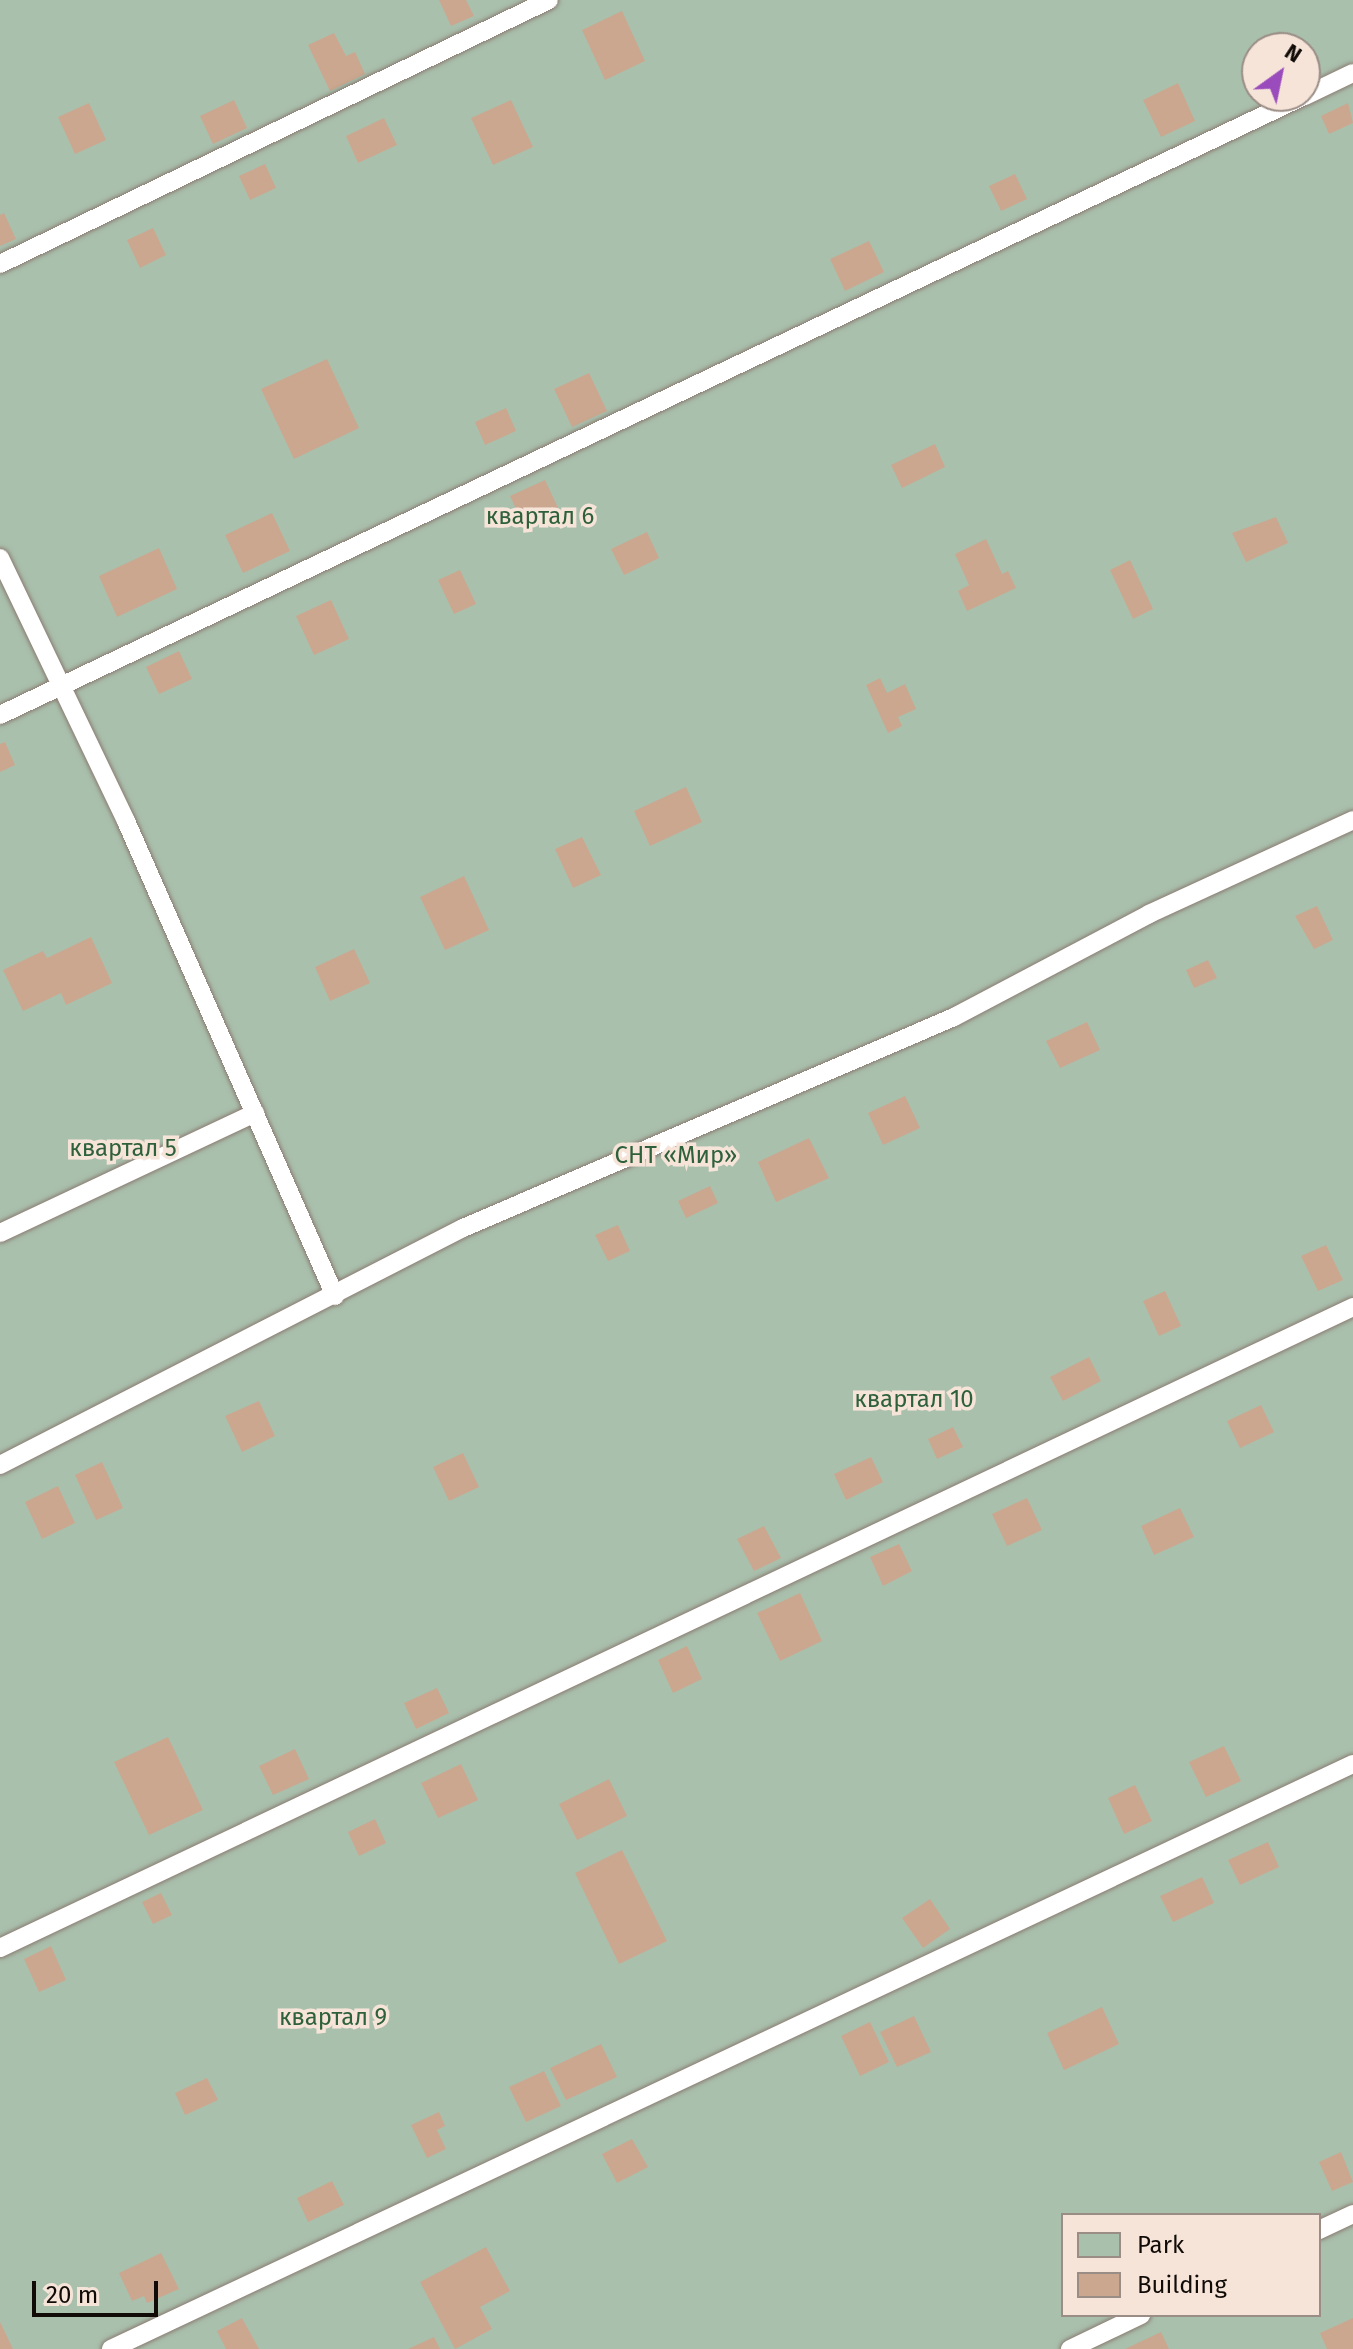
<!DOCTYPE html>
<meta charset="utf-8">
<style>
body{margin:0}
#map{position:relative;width:1353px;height:2349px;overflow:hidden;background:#f6e4d9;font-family:"Fira Sans",sans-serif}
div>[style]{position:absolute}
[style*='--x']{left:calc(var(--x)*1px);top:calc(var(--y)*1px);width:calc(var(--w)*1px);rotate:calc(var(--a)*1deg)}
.green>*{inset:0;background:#a9c0ad}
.building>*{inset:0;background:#cba78f}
.roads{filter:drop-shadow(0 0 2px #8b7b71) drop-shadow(0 0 2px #8b7b71)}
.service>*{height:18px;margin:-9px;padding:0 9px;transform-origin:9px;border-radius:9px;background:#fff}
span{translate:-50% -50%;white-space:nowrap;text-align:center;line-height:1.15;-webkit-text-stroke:7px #f6e4d9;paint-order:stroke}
.park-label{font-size:24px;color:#2e613b}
.legend{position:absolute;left:1061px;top:2213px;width:260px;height:104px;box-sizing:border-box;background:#f6e4d9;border:2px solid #9a8d85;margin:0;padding:10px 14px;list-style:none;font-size:24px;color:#100b07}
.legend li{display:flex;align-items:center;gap:16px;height:40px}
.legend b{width:40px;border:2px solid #9a8d85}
.north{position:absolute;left:1241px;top:32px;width:80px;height:80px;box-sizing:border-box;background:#f6e4d9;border:2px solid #9a8d85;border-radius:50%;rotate:33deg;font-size:22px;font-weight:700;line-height:32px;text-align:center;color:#100b07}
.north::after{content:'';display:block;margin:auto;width:28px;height:36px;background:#9a4cbc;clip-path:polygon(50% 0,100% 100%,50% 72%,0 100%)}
.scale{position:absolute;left:32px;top:2281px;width:126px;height:36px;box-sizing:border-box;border:4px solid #100b07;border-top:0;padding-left:10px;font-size:24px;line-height:28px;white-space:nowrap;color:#100b07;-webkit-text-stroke:6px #f6e4d9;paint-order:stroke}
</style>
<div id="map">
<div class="green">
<i style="clip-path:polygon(evenodd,0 0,1353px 0,1353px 2349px,0 2349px,0 0,1257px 48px,1305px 48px,1305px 96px,1257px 96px,1257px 48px,0 0,1063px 2215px,1319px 2215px,1319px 2315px,1063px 2315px,1063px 2215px)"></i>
</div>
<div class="building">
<i style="clip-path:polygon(439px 0,466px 0,474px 16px,451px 26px)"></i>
<i style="clip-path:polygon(622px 11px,645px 61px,605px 80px,582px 30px)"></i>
<i style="clip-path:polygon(334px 33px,346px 56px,355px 52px,365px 74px,330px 91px,308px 45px)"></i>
<i style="clip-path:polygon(1178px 83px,1195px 121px,1161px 137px,1143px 100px)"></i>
<i style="clip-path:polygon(234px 100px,247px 128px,213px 144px,200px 116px)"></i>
<i style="clip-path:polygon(511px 100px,533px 147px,493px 165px,471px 118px)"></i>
<i style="clip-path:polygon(89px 103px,106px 140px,75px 154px,58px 117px)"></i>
<i style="clip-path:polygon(1348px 103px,1353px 123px,1329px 134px,1321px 116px)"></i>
<i style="clip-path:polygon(384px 118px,397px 145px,358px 163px,346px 136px)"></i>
<i style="clip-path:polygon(265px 164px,276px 188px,250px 200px,239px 176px)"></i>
<i style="clip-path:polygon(1015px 174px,1027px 199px,1001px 211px,989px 186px)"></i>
<i style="clip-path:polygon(4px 213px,16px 239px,0 246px,0 215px)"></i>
<i style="clip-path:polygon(153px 228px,166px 255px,140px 268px,127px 240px)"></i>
<i style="clip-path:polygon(869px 241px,884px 272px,845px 291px,830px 259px)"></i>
<i style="clip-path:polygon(327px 359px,359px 428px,294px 459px,261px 389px)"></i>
<i style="clip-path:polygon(589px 373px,607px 411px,572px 427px,554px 389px)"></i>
<i style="clip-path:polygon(506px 408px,516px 431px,485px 445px,475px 422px)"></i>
<i style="clip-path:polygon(935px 444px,945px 467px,902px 488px,891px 465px)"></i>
<i style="clip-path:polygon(545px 480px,559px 510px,524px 526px,510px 496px)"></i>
<i style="clip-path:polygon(272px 513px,290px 551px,243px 573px,225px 535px)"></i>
<i style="clip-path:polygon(1276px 517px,1288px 543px,1246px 562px,1232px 533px)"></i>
<i style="clip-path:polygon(647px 532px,659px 558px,624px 575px,611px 549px)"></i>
<i style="clip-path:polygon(986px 539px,1002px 574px,1008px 571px,1016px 588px,967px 611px,958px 591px,969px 585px,955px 554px)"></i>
<i style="clip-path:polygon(159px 548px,177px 589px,117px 617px,99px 576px)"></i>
<i style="clip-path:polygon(1130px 560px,1153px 609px,1133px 619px,1110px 570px)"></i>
<i style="clip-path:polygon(460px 570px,476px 604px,454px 614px,438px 580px)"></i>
<i style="clip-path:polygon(331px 600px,349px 639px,314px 655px,296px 616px)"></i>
<i style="clip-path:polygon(179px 651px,192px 679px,159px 694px,146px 667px)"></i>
<i style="clip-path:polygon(880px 678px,887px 693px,905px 684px,916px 709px,898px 717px,902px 726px,888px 733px,866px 685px)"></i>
<i style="clip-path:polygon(5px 742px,15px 765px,0 772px,0 744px)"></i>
<i style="clip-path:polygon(686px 787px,702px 822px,650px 846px,634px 811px)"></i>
<i style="clip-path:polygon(582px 837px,601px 875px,573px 888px,555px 849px)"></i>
<i style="clip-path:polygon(464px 876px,489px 930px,445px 950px,420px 897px)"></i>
<i style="clip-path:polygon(1317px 906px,1333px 940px,1314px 949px,1295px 916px)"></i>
<i style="clip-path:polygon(91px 937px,112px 983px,66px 1005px,61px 993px,23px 1011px,3px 970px,43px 951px,47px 958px)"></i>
<i style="clip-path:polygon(354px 949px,370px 983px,330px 1001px,315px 967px)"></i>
<i style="clip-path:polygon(1208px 960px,1217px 978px,1194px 988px,1186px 970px)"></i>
<i style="clip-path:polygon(1087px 1022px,1100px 1050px,1060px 1068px,1046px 1041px)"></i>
<i style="clip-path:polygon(905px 1096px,920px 1128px,883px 1145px,868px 1113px)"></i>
<i style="clip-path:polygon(809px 1138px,829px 1178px,776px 1202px,758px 1162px)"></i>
<i style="clip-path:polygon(710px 1186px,718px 1203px,686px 1218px,678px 1201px)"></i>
<i style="clip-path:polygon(618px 1225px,630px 1251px,608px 1261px,595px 1235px)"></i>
<i style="clip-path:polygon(1326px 1245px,1343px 1280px,1318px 1291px,1301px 1256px)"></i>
<i style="clip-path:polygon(1165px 1291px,1181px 1326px,1159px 1336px,1143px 1301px)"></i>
<i style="clip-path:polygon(1089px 1357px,1101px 1381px,1063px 1401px,1050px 1377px)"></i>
<i style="clip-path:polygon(259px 1401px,275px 1436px,242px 1452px,225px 1416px)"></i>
<i style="clip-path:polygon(1261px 1405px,1274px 1432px,1240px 1448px,1227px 1421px)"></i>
<i style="clip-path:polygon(953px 1427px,963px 1447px,937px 1459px,928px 1439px)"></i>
<i style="clip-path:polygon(463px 1453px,479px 1487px,449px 1501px,433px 1467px)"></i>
<i style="clip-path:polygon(871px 1457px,883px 1482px,846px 1500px,834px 1474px)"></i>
<i style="clip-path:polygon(102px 1462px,123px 1508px,96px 1520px,75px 1475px)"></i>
<i style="clip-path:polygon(58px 1486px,75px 1523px,42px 1539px,25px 1502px)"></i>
<i style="clip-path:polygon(1027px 1498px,1042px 1530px,1007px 1546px,992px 1514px)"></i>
<i style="clip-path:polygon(1180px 1508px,1194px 1537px,1154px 1555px,1141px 1526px)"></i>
<i style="clip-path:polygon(764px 1526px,781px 1558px,754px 1571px,737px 1539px)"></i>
<i style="clip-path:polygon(899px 1544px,912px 1571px,883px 1586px,870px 1557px)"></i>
<i style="clip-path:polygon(800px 1593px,822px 1641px,780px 1661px,757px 1613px)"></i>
<i style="clip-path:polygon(687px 1646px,702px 1679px,673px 1693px,658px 1660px)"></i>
<i style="clip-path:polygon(437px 1688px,449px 1713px,416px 1729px,404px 1703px)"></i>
<i style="clip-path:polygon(168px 1737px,203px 1810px,149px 1835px,114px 1762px)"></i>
<i style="clip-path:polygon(1224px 1746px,1241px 1781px,1206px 1797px,1189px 1762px)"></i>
<i style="clip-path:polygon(295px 1749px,309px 1779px,273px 1795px,259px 1766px)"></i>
<i style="clip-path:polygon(461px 1764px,478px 1800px,438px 1818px,421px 1783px)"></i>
<i style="clip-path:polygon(609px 1779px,627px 1816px,577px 1840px,559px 1804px)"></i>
<i style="clip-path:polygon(1135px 1785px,1152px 1821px,1124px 1834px,1108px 1798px)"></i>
<i style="clip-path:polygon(375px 1819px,386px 1843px,359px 1856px,348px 1832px)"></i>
<i style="clip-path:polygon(1268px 1842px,1279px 1867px,1240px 1885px,1228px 1860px)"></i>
<i style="clip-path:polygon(622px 1850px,667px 1941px,619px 1964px,575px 1873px)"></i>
<i style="clip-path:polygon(1202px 1877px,1214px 1903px,1173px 1922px,1160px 1896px)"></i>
<i style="clip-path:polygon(161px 1893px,172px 1915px,153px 1924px,142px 1902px)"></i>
<i style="clip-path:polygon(930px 1899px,950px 1929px,923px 1948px,902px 1918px)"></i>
<i style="clip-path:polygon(51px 1946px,66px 1980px,39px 1992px,24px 1959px)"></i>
<i style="clip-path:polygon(1102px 2007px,1119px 2044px,1064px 2070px,1047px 2033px)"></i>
<i style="clip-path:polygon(914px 2016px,931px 2052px,897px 2067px,880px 2032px)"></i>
<i style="clip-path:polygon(870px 2022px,889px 2062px,860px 2076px,841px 2036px)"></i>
<i style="clip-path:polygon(601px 2044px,617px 2077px,566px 2100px,550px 2068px)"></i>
<i style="clip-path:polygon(544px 2071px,561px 2106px,526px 2122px,509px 2087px)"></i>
<i style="clip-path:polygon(207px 2078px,218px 2100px,185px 2115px,175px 2093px)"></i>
<i style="clip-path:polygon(439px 2112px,445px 2126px,437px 2130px,446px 2149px,427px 2158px,411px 2125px)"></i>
<i style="clip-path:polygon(632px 2139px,648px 2167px,617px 2183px,602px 2154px)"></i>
<i style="clip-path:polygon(1341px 2152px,1353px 2182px,1332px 2191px,1319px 2162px)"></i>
<i style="clip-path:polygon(332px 2181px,344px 2205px,308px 2222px,297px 2198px)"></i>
<i style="clip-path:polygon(486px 2247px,510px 2291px,480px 2307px,492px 2329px,455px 2349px,420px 2282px)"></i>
<i style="clip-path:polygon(161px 2253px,179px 2289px,147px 2303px,144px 2296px,132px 2301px,119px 2273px)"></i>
<i style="clip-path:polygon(242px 2318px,259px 2349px,226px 2349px,217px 2331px)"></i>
<i style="clip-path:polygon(1353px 2318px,1353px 2349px,1327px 2349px,1320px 2333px)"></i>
<i style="clip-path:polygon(0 2322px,13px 2349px,0 2349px)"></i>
<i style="clip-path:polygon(1161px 2332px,1169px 2349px,1125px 2349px)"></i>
<i style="clip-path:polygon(434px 2337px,440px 2349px,408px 2349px)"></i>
</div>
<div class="roads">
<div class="service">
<i style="--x:1305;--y:96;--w:53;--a:-25.6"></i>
<i style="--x:0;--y:264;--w:609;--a:-25.68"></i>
<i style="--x:0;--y:558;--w:292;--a:64.4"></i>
<i style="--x:126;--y:821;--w:519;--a:66.25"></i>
<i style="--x:0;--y:715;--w:1443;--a:-25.39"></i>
<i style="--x:0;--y:1233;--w:282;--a:-25.2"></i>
<i style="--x:0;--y:1465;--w:520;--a:-27.11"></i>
<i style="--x:463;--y:1228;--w:534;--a:-23.25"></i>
<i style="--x:954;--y:1017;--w:221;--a:-27.8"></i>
<i style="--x:1149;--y:914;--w:225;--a:-24.7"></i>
<i style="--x:0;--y:1948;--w:1497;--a:-25.35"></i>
<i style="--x:1319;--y:2230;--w:38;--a:-25"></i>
<i style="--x:111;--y:2349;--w:1373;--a:-25.22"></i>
<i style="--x:1070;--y:2349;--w:79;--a:-25.6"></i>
</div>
</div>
<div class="park-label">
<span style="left:540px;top:517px">квартал 6</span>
<span style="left:123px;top:1149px">квартал 5</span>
<span style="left:676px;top:1156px">СНТ «Мир»</span>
<span style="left:914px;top:1400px">квартал 10</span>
<span style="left:333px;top:2018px">квартал 9</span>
</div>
<ul class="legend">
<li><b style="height:22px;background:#a9c0ad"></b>Park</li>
<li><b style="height:22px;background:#cba78f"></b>Building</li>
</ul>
<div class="north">N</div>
<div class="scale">20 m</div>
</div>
